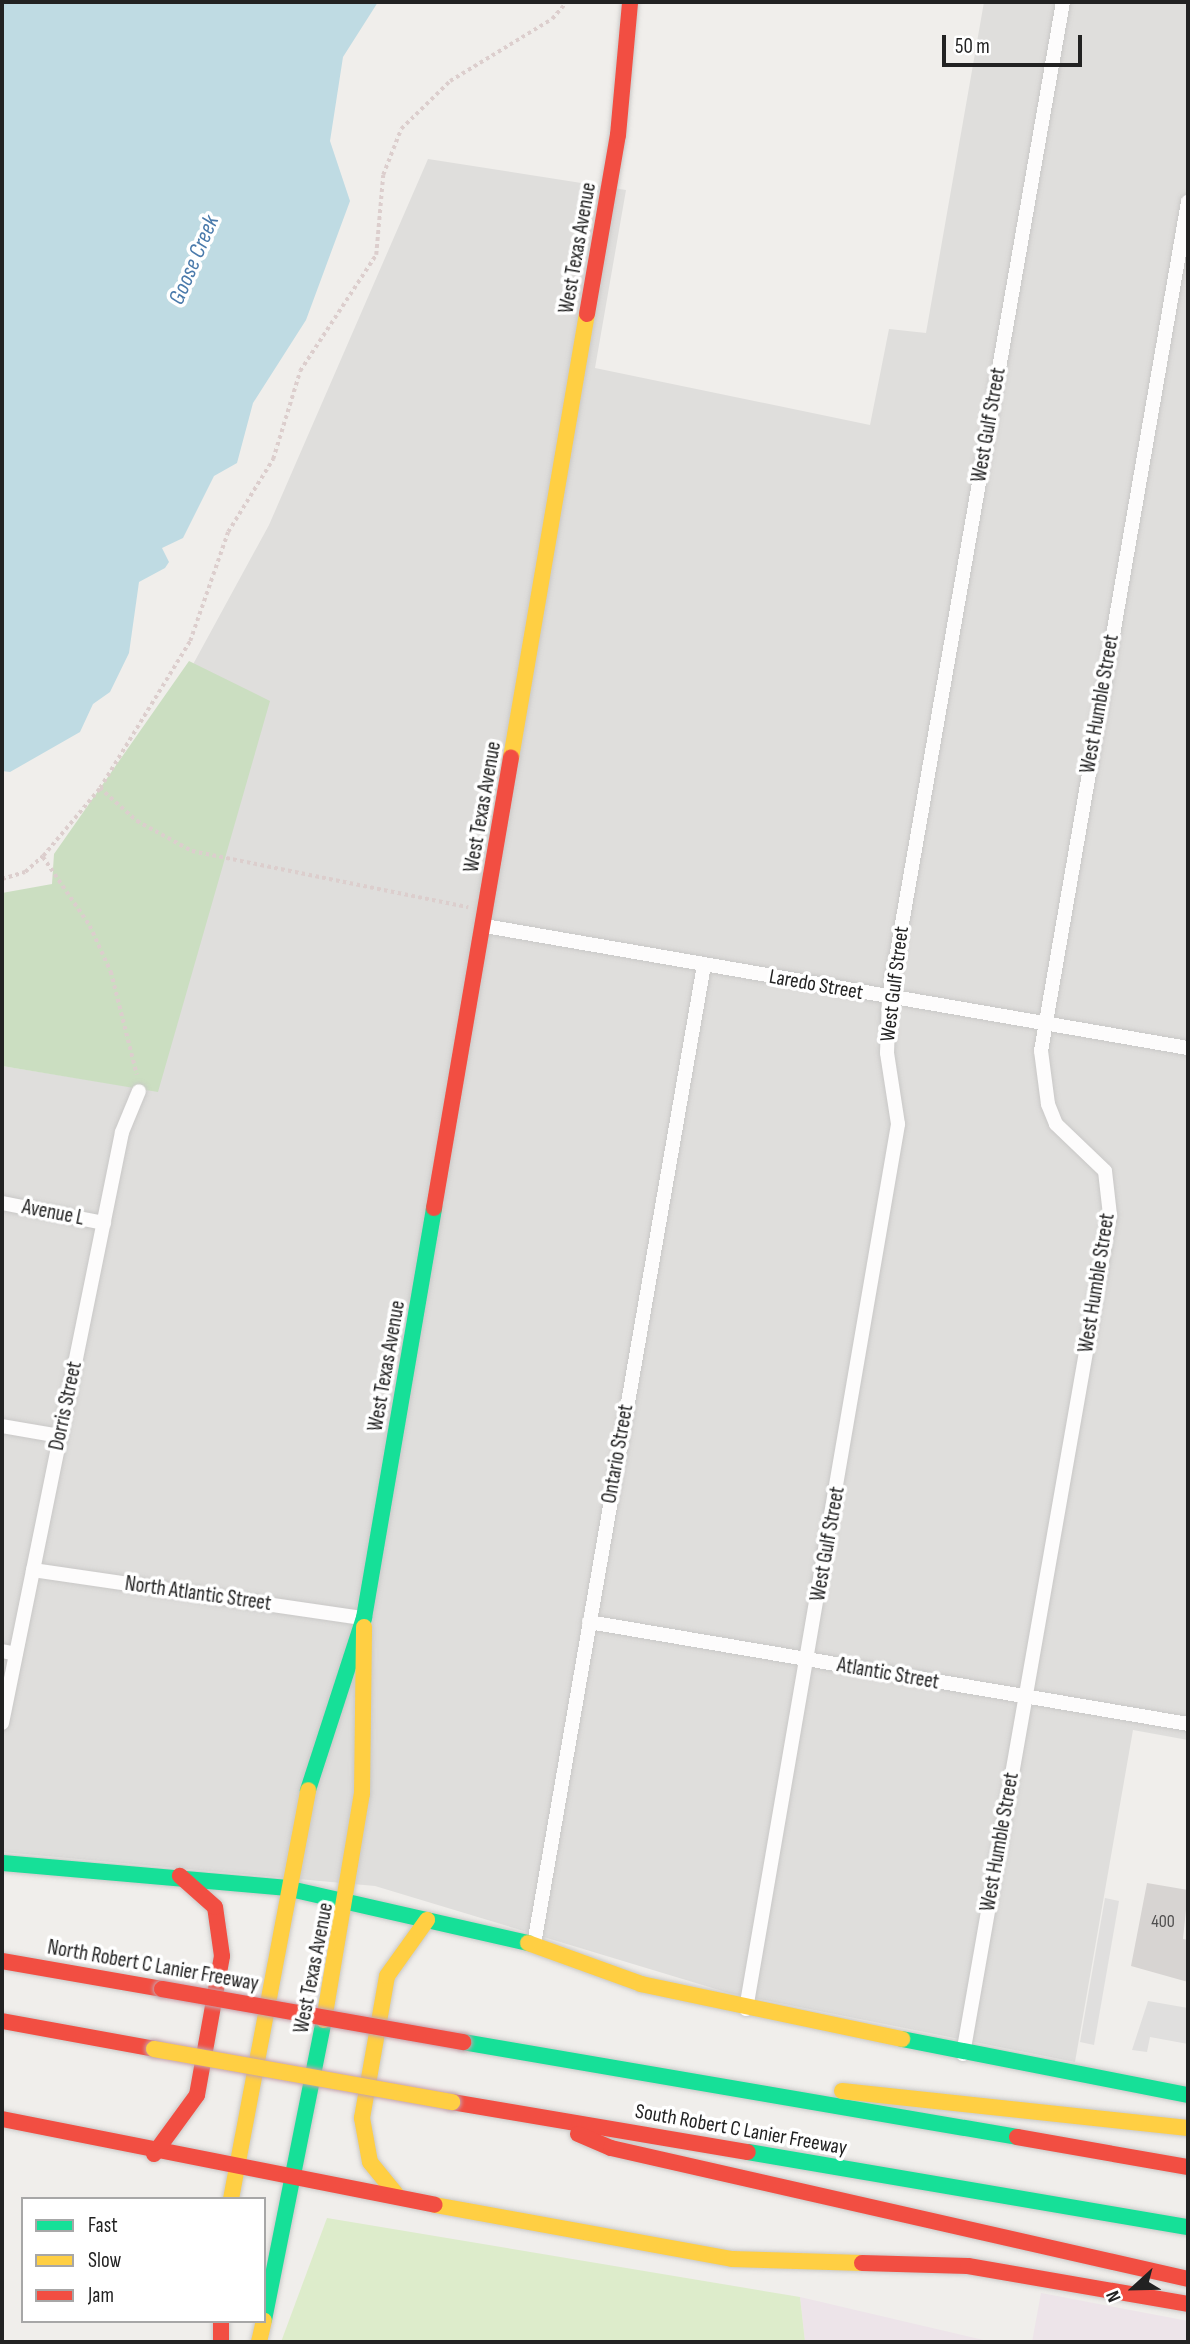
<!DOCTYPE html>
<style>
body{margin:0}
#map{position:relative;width:1190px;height:2344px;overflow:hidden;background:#f0eeeb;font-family:"Sofia Sans Condensed",sans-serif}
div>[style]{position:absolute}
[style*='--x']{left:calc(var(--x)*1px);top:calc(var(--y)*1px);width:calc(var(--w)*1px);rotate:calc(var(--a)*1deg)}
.residential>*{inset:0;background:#dfdedc}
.industrial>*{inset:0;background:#ede4e9}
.grass>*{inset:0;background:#ddeccb}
.forest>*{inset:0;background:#cbdec1}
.parking>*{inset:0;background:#e0dfde}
.water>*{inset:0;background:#bfdbe3}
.building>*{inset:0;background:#d7d4d2}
.path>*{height:3.5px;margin-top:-1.75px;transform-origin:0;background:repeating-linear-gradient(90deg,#dccecd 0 3.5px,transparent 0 7px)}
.roads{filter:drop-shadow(0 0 2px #c9c8c7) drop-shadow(0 0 2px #c9c8c7)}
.street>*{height:14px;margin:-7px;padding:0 7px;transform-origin:7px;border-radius:7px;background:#fdfcfc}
.fast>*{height:16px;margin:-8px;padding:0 8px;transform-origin:8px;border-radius:8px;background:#16e098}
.slow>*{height:16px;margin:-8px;padding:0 8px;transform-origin:8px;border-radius:8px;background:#ffcf43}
.jam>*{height:16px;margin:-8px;padding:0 8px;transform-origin:8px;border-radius:8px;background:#f24e42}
.bridges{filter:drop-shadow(0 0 2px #c5a2ac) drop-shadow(0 0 2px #c5a2ac)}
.slow-bridge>*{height:16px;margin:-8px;padding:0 8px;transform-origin:8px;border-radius:8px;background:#ffcf43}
.jam-bridge>*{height:16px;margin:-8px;padding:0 8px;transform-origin:8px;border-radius:8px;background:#f24e42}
span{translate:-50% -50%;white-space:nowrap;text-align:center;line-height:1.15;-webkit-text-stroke:7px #fff;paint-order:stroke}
.number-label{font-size:18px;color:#4f4e4e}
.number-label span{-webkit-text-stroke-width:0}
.street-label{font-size:21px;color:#222}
.water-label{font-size:23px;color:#4a7aab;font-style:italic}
.frame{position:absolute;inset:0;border:4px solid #222;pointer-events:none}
.legend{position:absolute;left:21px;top:2197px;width:245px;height:126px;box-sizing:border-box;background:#fff;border:2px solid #a7a7a7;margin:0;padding:9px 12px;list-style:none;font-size:21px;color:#222}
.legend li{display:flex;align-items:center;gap:14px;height:35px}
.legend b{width:35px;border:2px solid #a7a7a7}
.north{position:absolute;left:1099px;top:2253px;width:70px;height:70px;-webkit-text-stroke:5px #fff;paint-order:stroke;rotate:248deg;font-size:19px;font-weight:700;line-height:28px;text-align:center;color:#222}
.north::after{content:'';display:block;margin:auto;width:24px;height:32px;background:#222;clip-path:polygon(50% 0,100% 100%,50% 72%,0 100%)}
.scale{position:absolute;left:942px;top:35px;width:140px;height:32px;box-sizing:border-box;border:4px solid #222;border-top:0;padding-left:9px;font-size:21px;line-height:24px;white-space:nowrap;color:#222;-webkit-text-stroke:5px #fff;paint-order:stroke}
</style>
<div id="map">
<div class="residential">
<i style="clip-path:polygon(984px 2px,1188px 2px,1188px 1740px,1133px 1730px,1075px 2062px,729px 1993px,375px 1886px,2px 1852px,2px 1066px,158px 1091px,130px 780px,269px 525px,428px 159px,626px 190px,595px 368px,870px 425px,889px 329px,926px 333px)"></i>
</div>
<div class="industrial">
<i style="clip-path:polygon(1041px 2293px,1188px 2321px,1188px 2342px,1032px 2342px)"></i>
<i style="clip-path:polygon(800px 2297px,992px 2342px,805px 2342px)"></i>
</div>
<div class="grass">
<i style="clip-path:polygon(327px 2218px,800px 2297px,805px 2342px,281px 2342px)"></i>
</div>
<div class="forest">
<i style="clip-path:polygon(189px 661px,270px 701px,158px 1092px,2px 1066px,2px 893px,52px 884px,54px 854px)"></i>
</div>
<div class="parking">
<i style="clip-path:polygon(1105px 1898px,1119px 1901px,1094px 2045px,1080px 2042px)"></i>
<i style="clip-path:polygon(1148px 2001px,1188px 2008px,1188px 2044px,1150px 2037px,1147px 2052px,1132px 2050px)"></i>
</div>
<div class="water">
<i style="clip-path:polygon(2px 2px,378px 2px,343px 57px,330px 141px,350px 201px,306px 320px,253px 403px,237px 463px,214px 476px,183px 538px,162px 548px,169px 562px,165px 568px,139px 582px,129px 653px,110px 692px,93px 704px,80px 732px,10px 772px,2px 771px)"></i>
</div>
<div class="building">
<i style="clip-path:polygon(1147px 1883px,1188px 1890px,1183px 1939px,1188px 1940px,1188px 1982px,1131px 1966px)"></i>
</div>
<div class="path">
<i style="--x:100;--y:788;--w:50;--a:41.7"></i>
<i style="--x:137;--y:821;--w:63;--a:28.6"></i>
<i style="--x:192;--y:851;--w:282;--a:11.5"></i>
<i style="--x:43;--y:857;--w:83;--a:55.7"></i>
<i style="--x:90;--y:926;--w:51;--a:65.5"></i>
<i style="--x:111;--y:972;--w:106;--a:75.8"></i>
<i style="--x:2;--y:879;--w:24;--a:-17"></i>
<i style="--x:25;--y:872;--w:24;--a:-42"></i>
<i style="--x:43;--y:856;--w:89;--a:-50"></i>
<i style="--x:100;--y:788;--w:172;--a:-58.5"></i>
<i style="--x:190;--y:641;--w:115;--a:-70.8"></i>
<i style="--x:228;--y:532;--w:86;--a:-58.3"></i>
<i style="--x:273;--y:459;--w:92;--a:-72.9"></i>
<i style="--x:300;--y:371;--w:139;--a:-56.8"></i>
<i style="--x:376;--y:255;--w:80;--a:-85"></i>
<i style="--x:383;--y:175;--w:49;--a:-68.6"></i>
<i style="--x:401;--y:129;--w:69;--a:-44.4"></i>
<i style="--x:450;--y:81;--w:119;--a:-31.3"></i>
<i style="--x:552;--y:19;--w:23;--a:-49"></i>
</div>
<div class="roads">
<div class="street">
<i style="--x:485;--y:926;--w:714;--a:9.85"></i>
<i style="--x:2;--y:1203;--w:104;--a:11.1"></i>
<i style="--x:2;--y:1426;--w:59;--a:9.8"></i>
<i style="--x:33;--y:1570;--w:334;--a:8.3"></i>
<i style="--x:589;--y:1622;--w:608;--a:9.66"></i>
<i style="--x:2;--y:1651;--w:14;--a:12"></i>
<i style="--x:2;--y:1723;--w:603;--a:-78.52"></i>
<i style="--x:122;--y:1132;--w:44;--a:-67.5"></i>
<i style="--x:534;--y:1944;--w:994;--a:-80.15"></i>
<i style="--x:746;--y:2009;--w:898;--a:-80.25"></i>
<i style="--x:898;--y:1124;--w:72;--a:-98.8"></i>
<i style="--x:887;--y:1053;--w:55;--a:-87.9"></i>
<i style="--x:889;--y:998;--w:1011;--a:-80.09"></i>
<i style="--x:963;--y:2054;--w:852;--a:-80.06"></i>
<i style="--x:1110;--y:1215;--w:44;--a:-96.5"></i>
<i style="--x:1105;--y:1171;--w:68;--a:-136.2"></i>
<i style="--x:1056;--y:1124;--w:22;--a:-112"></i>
<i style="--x:1048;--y:1104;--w:53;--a:-97.5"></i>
<i style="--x:1041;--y:1051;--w:862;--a:-80.18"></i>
</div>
<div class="fast">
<i style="--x:308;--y:1790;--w:181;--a:-72"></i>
<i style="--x:364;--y:1618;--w:416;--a:-80.3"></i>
<i style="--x:2;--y:1863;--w:285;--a:5"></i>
<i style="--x:286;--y:1888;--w:248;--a:12.8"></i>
<i style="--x:902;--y:2039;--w:291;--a:11.1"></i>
<i style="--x:463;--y:2042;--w:562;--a:9.73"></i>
<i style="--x:748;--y:2152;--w:446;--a:9.7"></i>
<i style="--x:264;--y:2320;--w:306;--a:-78.7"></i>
</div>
<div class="slow">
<i style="--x:511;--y:758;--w:450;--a:-80.3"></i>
<i style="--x:528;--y:1943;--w:120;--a:19.9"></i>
<i style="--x:641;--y:1984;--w:267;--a:11.9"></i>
<i style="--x:324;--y:2020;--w:229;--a:-80.5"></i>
<i style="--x:362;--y:1794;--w:167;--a:-89.3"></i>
<i style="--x:842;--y:2091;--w:348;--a:6.1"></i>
<i style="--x:396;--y:2194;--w:41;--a:-129.1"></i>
<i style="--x:370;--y:2162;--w:45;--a:-100.3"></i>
<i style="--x:362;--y:2118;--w:144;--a:-80"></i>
<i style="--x:387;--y:1976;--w:69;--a:-54.5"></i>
<i style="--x:231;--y:2199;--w:416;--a:-79.3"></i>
<i style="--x:435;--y:2205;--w:302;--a:10.3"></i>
<i style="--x:732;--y:2259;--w:130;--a:1.8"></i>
<i style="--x:259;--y:2342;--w:22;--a:-77"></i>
</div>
<div class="jam">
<i style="--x:587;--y:314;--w:182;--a:-80.2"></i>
<i style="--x:618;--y:135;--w:134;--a:-84.8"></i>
<i style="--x:434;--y:1208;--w:457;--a:-80.3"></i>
<i style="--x:2;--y:1961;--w:162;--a:9.9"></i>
<i style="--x:2;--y:2021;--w:155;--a:10.4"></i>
<i style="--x:452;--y:2102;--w:300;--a:9.6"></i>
<i style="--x:2;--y:2119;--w:441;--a:11.2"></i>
<i style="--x:578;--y:2134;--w:36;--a:23"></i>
<i style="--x:611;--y:2148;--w:592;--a:12.79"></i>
<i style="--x:1017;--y:2137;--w:174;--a:10"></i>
<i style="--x:154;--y:2154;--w:73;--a:-53.9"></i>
<i style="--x:197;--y:2095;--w:141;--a:-79.8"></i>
<i style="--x:222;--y:1956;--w:49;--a:-98.1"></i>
<i style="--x:215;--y:1907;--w:47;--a:-138.5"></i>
<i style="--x:862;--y:2263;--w:106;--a:1.6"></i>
<i style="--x:968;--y:2266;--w:223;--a:9.8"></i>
<i style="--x:221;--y:2321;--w:21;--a:90"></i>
</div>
</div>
<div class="bridges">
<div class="slow-bridge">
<i style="--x:154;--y:2049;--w:303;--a:10.1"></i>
</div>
<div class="jam-bridge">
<i style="--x:162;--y:1989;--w:306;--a:10"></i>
</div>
</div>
<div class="number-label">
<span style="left:1163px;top:1922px">400</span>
</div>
<div class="street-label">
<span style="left:578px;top:248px;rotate:-80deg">West Texas Avenue</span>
<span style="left:989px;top:425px;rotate:-80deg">West Gulf Street</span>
<span style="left:1100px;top:704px;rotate:-80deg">West Humble Street</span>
<span style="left:483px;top:807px;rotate:-80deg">West Texas Avenue</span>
<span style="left:895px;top:984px;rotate:-83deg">West Gulf Street</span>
<span style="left:816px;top:985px;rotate:10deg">Laredo Street</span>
<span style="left:53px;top:1213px;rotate:11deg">Avenue L</span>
<span style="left:1097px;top:1283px;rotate:-81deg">West Humble Street</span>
<span style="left:387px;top:1366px;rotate:-80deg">West Texas Avenue</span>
<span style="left:66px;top:1406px;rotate:-78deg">Dorris Street</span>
<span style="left:618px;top:1454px;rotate:-80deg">Ontario Street</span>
<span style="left:828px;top:1544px;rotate:-80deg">West Gulf Street</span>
<span style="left:198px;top:1594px;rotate:8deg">North Atlantic Street</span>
<span style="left:888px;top:1674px;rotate:10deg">Atlantic Street</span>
<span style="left:1000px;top:1842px;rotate:-80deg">West Humble Street</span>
<span style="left:153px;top:1966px;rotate:10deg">North Robert C Lanier Freeway</span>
<span style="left:314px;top:1968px;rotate:-79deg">West Texas Avenue</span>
<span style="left:741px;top:2130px;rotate:10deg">South Robert C Lanier Freeway</span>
</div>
<div class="water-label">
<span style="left:194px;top:260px;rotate:-67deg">Goose Creek</span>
</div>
<div class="frame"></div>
<ul class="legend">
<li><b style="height:9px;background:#16e098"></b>Fast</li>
<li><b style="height:9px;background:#ffcf43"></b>Slow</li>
<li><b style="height:9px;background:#f24e42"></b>Jam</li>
</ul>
<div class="north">N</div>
<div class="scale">50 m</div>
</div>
